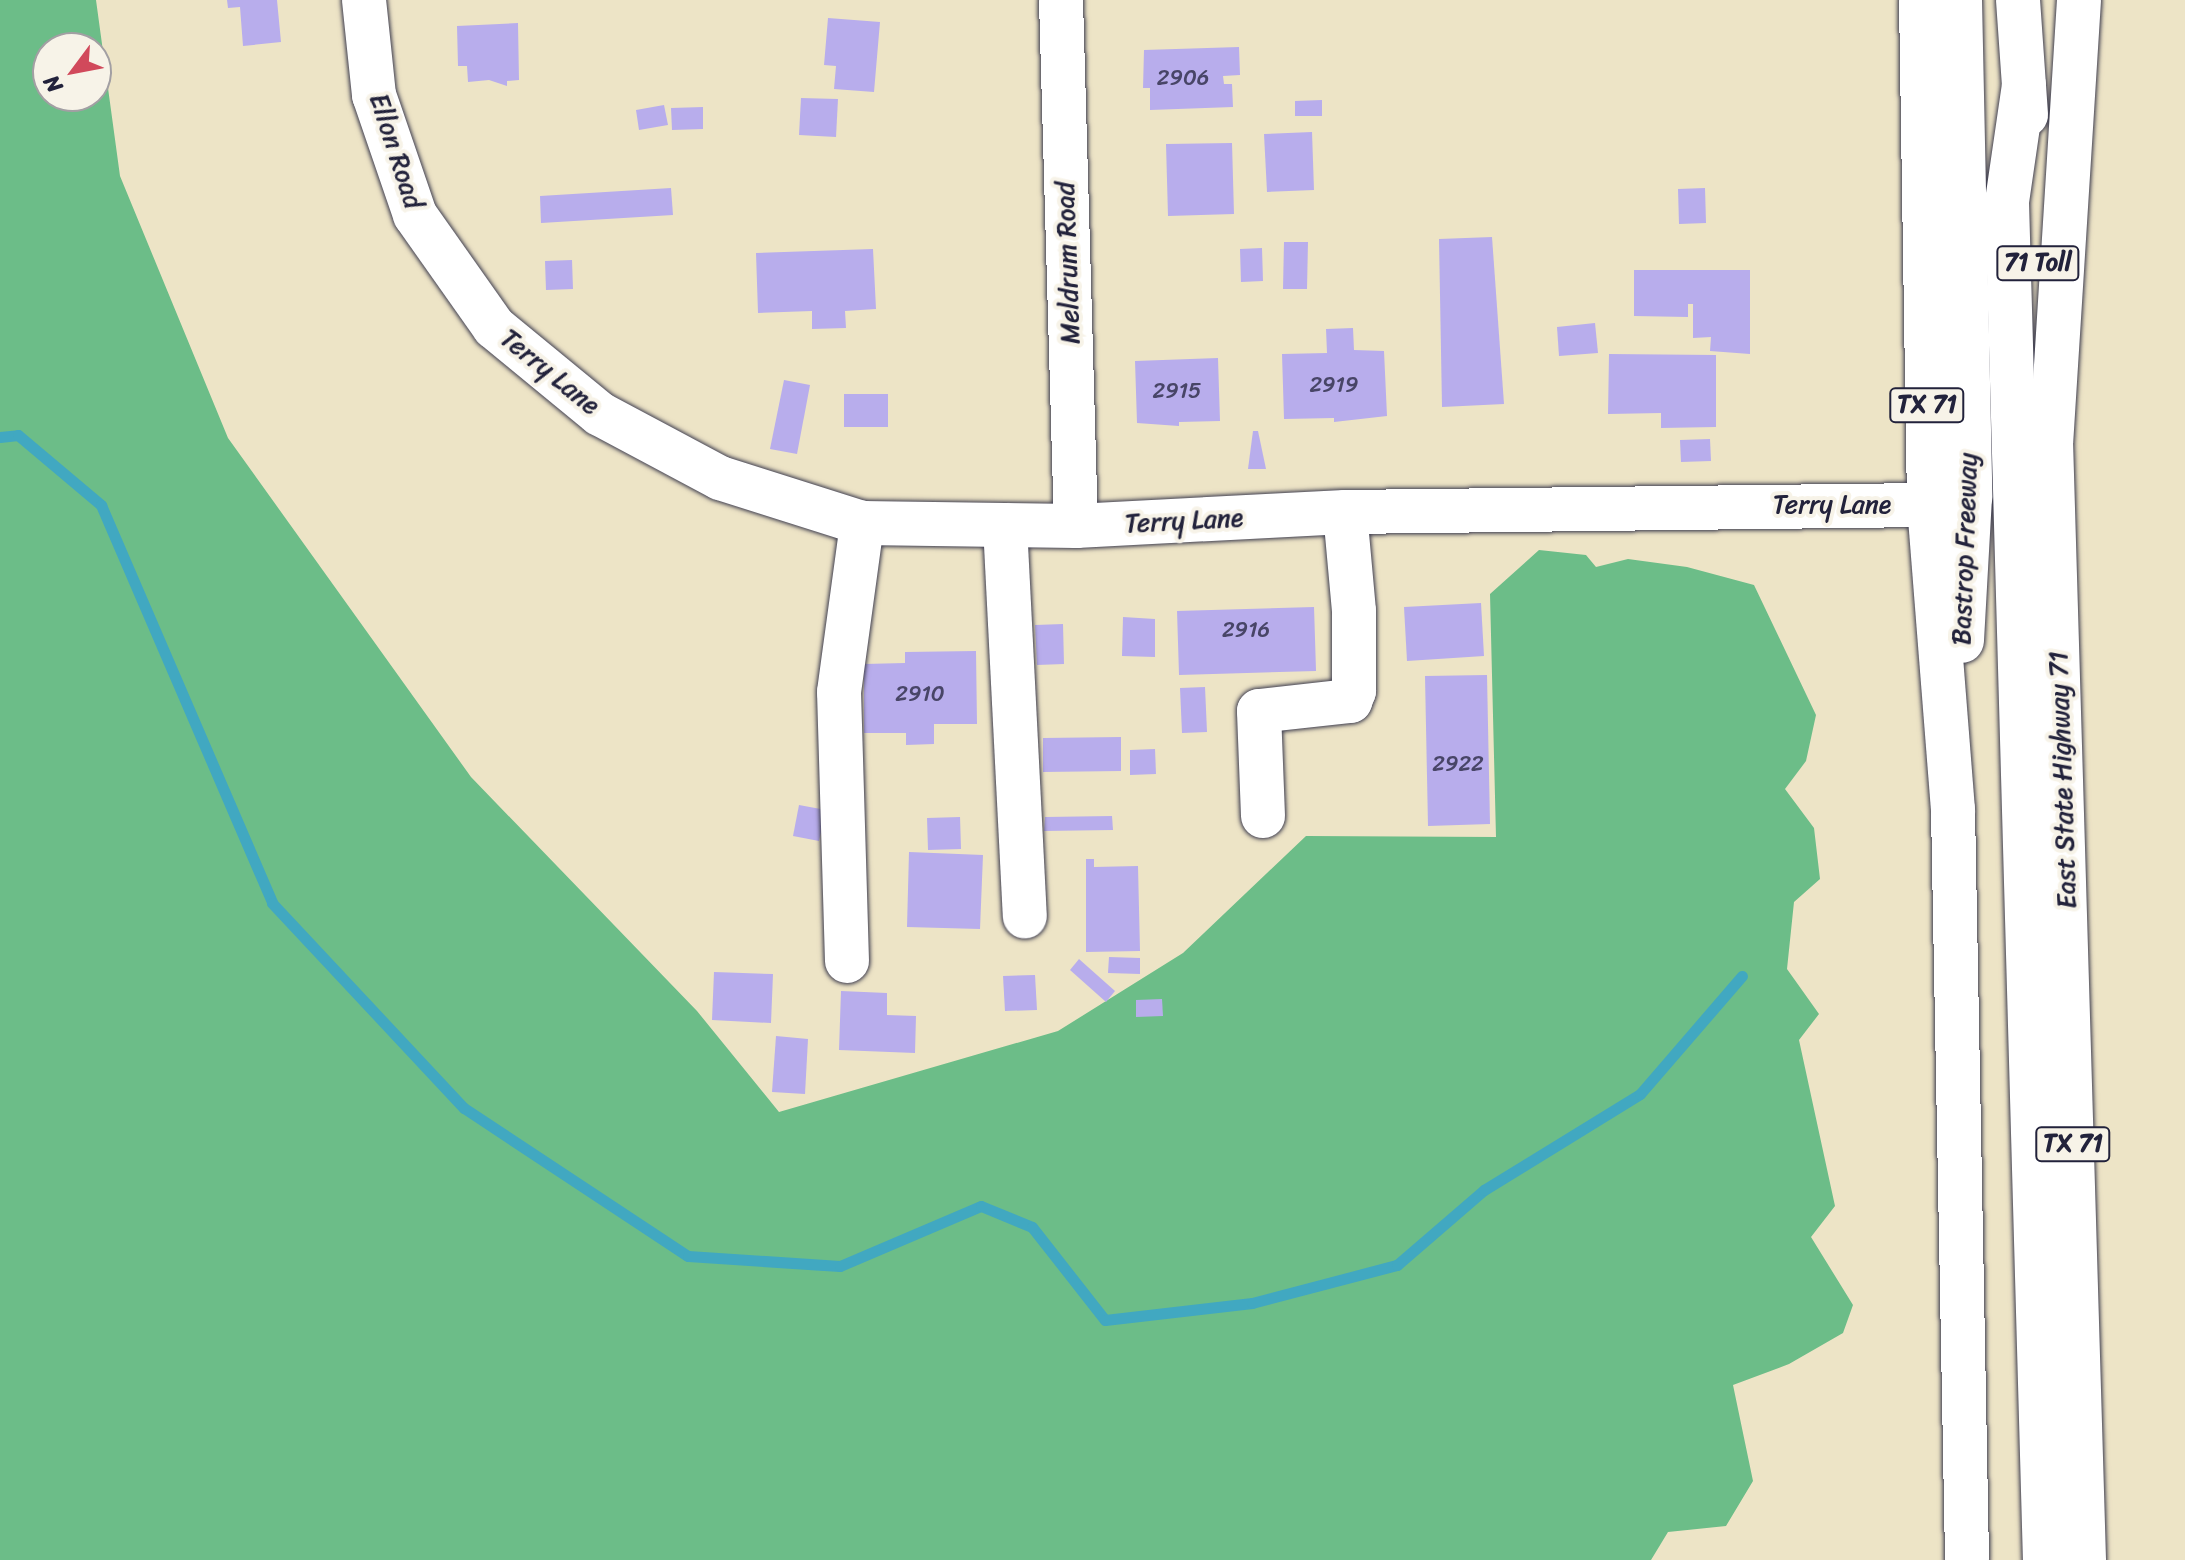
<!DOCTYPE html>
<style>
body{margin:0}
#map{position:relative;width:2185px;height:1560px;overflow:hidden;background:#ede4c6;font-family:Sriracha,sans-serif}
div>[style]{position:absolute}
[style*='--x']{left:calc(var(--x)*1px);top:calc(var(--y)*1px);width:calc(var(--w)*1px);rotate:calc(var(--a)*1deg)}
.forest>*{inset:0;background:#6cbd88}
.stream>*{height:11px;margin:-5.5px;padding:0 5.5px;transform-origin:5.5px;border-radius:5.5px;background:#41a8c1}
.building>*{inset:0;background:#b8adec}
.roads{filter:drop-shadow(0 0 2px #403f50) drop-shadow(0 0 2px #403f50)}
.minor>*{height:44px;margin:-22px;padding:0 22px;transform-origin:22px;border-radius:22px;background:#fff}
.highway>*{height:44px;margin:-22px;padding:0 22px;transform-origin:22px;border-radius:22px;background:#fff}
span{translate:-50% -50%;white-space:nowrap;text-align:center;line-height:1.15;-webkit-text-stroke:8px #f7f3e8;paint-order:stroke}
.number-label{font-size:22px;color:#484567}
.number-label span{-webkit-text-stroke-width:0}
.shield-label span{padding:2px 6px;background:#f7f3e8;border:2px solid;border-radius:6px;-webkit-text-stroke-width:0}
.shield-label{font-size:24px;color:#22223b;font-weight:700}
.street-label{font-size:26px;color:#22223b}
.north{position:absolute;left:32px;top:32px;width:80px;height:80px;box-sizing:border-box;background:#f7f3e8;border:2px solid #a29fa3;border-radius:50%;rotate:238deg;font-size:22px;font-weight:700;line-height:32px;text-align:center;color:#22223b}
.north::after{content:'';display:block;margin:auto;width:28px;height:36px;background:#d1495b;clip-path:polygon(50% 0,100% 100%,50% 72%,0 100%)}
</style>
<div id="map">
<div class="forest">
<i style="clip-path:polygon(evenodd,0 0,96px 0,120px 176px,228px 438px,471px 777px,697px 1011px,779px 1112px,1058px 1031px,1183px 953px,1306px 836px,1496px 837px,1490px 594px,1539px 550px,1586px 555px,1596px 567px,1628px 559px,1687px 567px,1754px 585px,1816px 715px,1806px 761px,1785px 789px,1814px 828px,1820px 879px,1794px 902px,1787px 969px,1819px 1014px,1799px 1040px,1835px 1206px,1811px 1237px,1853px 1305px,1843px 1333px,1789px 1364px,1733px 1385px,1753px 1481px,1726px 1526px,1668px 1532px,1651px 1560px,0 1560px,0 0,48px 48px,96px 48px,96px 96px,48px 96px,48px 48px)"></i>
</div>
<div class="stream">
<i style="--x:0;--y:437;--w:18;--a:-6"></i>
<i style="--x:18;--y:435;--w:109;--a:40.1"></i>
<i style="--x:101;--y:505;--w:433;--a:66.7"></i>
<i style="--x:272;--y:903;--w:281;--a:46.9"></i>
<i style="--x:464;--y:1108;--w:268;--a:33.5"></i>
<i style="--x:688;--y:1256;--w:152;--a:3.8"></i>
<i style="--x:840;--y:1266;--w:153;--a:-23.1"></i>
<i style="--x:981;--y:1206;--w:55;--a:22.4"></i>
<i style="--x:1032;--y:1227;--w:118;--a:51.9"></i>
<i style="--x:1105;--y:1320;--w:148;--a:-6.6"></i>
<i style="--x:1252;--y:1303;--w:150;--a:-14.7"></i>
<i style="--x:1397;--y:1265;--w:115;--a:-40.8"></i>
<i style="--x:1484;--y:1190;--w:183;--a:-31.6"></i>
<i style="--x:1640;--y:1094;--w:156;--a:-49.2"></i>
</div>
<div class="building">
<i style="clip-path:polygon(227px 0,277px 0,281px 42px,243px 46px,240px 7px,228px 8px)"></i>
<i style="clip-path:polygon(828px 18px,880px 22px,874px 92px,834px 89px,836px 66px,824px 65px)"></i>
<i style="clip-path:polygon(518px 23px,519px 80px,507px 81px,507px 86px,489px 80px,468px 82px,467px 66px,458px 66px,457px 26px)"></i>
<i style="clip-path:polygon(1239px 47px,1240px 75px,1223px 76px,1224px 84px,1232px 84px,1233px 107px,1150px 110px,1150px 88px,1143px 88px,1144px 50px)"></i>
<i style="clip-path:polygon(801px 98px,838px 99px,836px 137px,799px 135px)"></i>
<i style="clip-path:polygon(1322px 100px,1322px 116px,1295px 116px,1295px 101px)"></i>
<i style="clip-path:polygon(664px 105px,668px 125px,639px 130px,636px 110px)"></i>
<i style="clip-path:polygon(703px 107px,703px 129px,672px 130px,671px 108px)"></i>
<i style="clip-path:polygon(1312px 132px,1314px 190px,1267px 192px,1264px 134px)"></i>
<i style="clip-path:polygon(1232px 143px,1234px 214px,1168px 216px,1166px 144px)"></i>
<i style="clip-path:polygon(671px 188px,673px 215px,541px 223px,540px 196px)"></i>
<i style="clip-path:polygon(1705px 188px,1706px 223px,1679px 224px,1678px 189px)"></i>
<i style="clip-path:polygon(1492px 237px,1504px 404px,1442px 407px,1439px 239px)"></i>
<i style="clip-path:polygon(1284px 242px,1308px 242px,1307px 289px,1283px 289px)"></i>
<i style="clip-path:polygon(1262px 248px,1263px 281px,1241px 282px,1240px 249px)"></i>
<i style="clip-path:polygon(873px 249px,876px 309px,845px 311px,846px 328px,812px 329px,812px 311px,758px 313px,756px 253px)"></i>
<i style="clip-path:polygon(572px 260px,573px 289px,546px 290px,545px 261px)"></i>
<i style="clip-path:polygon(1634px 270px,1750px 270px,1750px 354px,1710px 351px,1711px 337px,1693px 338px,1693px 304px,1688px 304px,1688px 317px,1634px 316px)"></i>
<i style="clip-path:polygon(1595px 323px,1598px 353px,1559px 356px,1557px 327px)"></i>
<i style="clip-path:polygon(1353px 328px,1354px 350px,1384px 351px,1387px 416px,1334px 422px,1334px 418px,1284px 419px,1282px 354px,1327px 353px,1326px 329px)"></i>
<i style="clip-path:polygon(1609px 354px,1716px 355px,1716px 427px,1661px 428px,1661px 413px,1608px 414px)"></i>
<i style="clip-path:polygon(1218px 358px,1220px 421px,1179px 422px,1179px 426px,1137px 423px,1135px 361px)"></i>
<i style="clip-path:polygon(784px 380px,810px 385px,797px 454px,770px 449px)"></i>
<i style="clip-path:polygon(844px 394px,888px 394px,888px 427px,844px 427px)"></i>
<i style="clip-path:polygon(1253px 431px,1258px 431px,1266px 469px,1248px 469px)"></i>
<i style="clip-path:polygon(1710px 439px,1711px 461px,1681px 462px,1680px 440px)"></i>
<i style="clip-path:polygon(1481px 603px,1484px 656px,1407px 661px,1404px 607px)"></i>
<i style="clip-path:polygon(1314px 607px,1316px 671px,1179px 675px,1177px 611px)"></i>
<i style="clip-path:polygon(1123px 617px,1155px 619px,1155px 657px,1122px 656px)"></i>
<i style="clip-path:polygon(1063px 624px,1064px 664px,1037px 665px,1035px 625px)"></i>
<i style="clip-path:polygon(976px 651px,977px 724px,934px 724px,934px 744px,906px 745px,906px 733px,864px 733px,864px 664px,905px 663px,905px 652px)"></i>
<i style="clip-path:polygon(1487px 675px,1490px 824px,1428px 826px,1425px 676px)"></i>
<i style="clip-path:polygon(1205px 687px,1207px 732px,1182px 733px,1180px 688px)"></i>
<i style="clip-path:polygon(1121px 737px,1121px 771px,1043px 772px,1043px 738px)"></i>
<i style="clip-path:polygon(1155px 749px,1156px 774px,1130px 775px,1130px 750px)"></i>
<i style="clip-path:polygon(799px 805px,826px 810px,819px 841px,793px 836px)"></i>
<i style="clip-path:polygon(1112px 816px,1113px 830px,1044px 831px,1045px 817px)"></i>
<i style="clip-path:polygon(960px 817px,961px 849px,928px 850px,927px 818px)"></i>
<i style="clip-path:polygon(909px 852px,983px 855px,980px 929px,907px 927px)"></i>
<i style="clip-path:polygon(1086px 859px,1094px 859px,1094px 867px,1138px 866px,1140px 951px,1086px 952px)"></i>
<i style="clip-path:polygon(1109px 957px,1140px 958px,1140px 974px,1108px 973px)"></i>
<i style="clip-path:polygon(1079px 959px,1115px 991px,1106px 1002px,1070px 970px)"></i>
<i style="clip-path:polygon(714px 972px,773px 974px,771px 1023px,712px 1020px)"></i>
<i style="clip-path:polygon(1035px 975px,1037px 1010px,1005px 1011px,1003px 976px)"></i>
<i style="clip-path:polygon(841px 991px,887px 993px,887px 1015px,916px 1016px,915px 1053px,839px 1050px)"></i>
<i style="clip-path:polygon(1162px 999px,1163px 1016px,1136px 1017px,1136px 1000px)"></i>
<i style="clip-path:polygon(776px 1036px,808px 1039px,805px 1094px,772px 1092px)"></i>
</div>
<div class="roads">
<div class="minor">
<i style="--x:364;--y:0;--w:96;--a:84"></i>
<i style="--x:374;--y:95;--w:127;--a:71.1"></i>
<i style="--x:415;--y:215;--w:137;--a:54.8"></i>
<i style="--x:494;--y:327;--w:137;--a:39.4"></i>
<i style="--x:600;--y:414;--w:136;--a:28.1"></i>
<i style="--x:720;--y:478;--w:149;--a:17.6"></i>
<i style="--x:862;--y:523;--w:214;--a:0.8"></i>
<i style="--x:1076;--y:526;--w:269;--a:-3"></i>
<i style="--x:1345;--y:512;--w:584;--a:-0.69"></i>
<i style="--x:1061;--y:0;--w:526;--a:88.37"></i>
<i style="--x:1005;--y:525;--w:392;--a:87.1"></i>
<i style="--x:1263;--y:816;--w:105;--a:-92.2"></i>
<i style="--x:1259;--y:711;--w:92;--a:-6.3"></i>
<i style="--x:1350;--y:701;--w:11;--a:-68"></i>
<i style="--x:1354;--y:691;--w:80;--a:-90"></i>
<i style="--x:1354;--y:611;--w:99;--a:-95.2"></i>
<i style="--x:847;--y:961;--w:269;--a:-91.7"></i>
<i style="--x:839;--y:692;--w:171;--a:-82.2"></i>
</div>
<div class="highway">
<i style="--x:1921;--y:0;--w:505;--a:89.09"></i>
<i style="--x:1929;--y:505;--w:305;--a:85.5"></i>
<i style="--x:1953;--y:809;--w:751;--a:88.93"></i>
<i style="--x:1960;--y:0;--w:497;--a:88.8"></i>
<i style="--x:1970;--y:497;--w:144;--a:93.2"></i>
<i style="--x:2018;--y:0;--w:115;--a:86"></i>
<i style="--x:2079;--y:0;--w:442;--a:93.6"></i>
<i style="--x:2051;--y:441;--w:1119;--a:88.31"></i>
<i style="--x:2024;--y:85;--w:118;--a:98.3"></i>
<i style="--x:2007;--y:202;--w:1359;--a:88.4"></i>
</div>
</div>
<div class="number-label">
<span style="left:1183px;top:78px">2906</span>
<span style="left:1334px;top:385px">2919</span>
<span style="left:1177px;top:391px">2915</span>
<span style="left:1246px;top:630px">2916</span>
<span style="left:920px;top:694px">2910</span>
<span style="left:1458px;top:764px">2922</span>
</div>
<div class="shield-label">
<span style="left:2038px;top:263px">71 Toll</span>
<span style="left:1927px;top:405px">TX 71</span>
<span style="left:2073px;top:1144px">TX 71</span>
</div>
<div class="street-label">
<span style="left:396px;top:151px;rotate:72deg">Ellon Road</span>
<span style="left:1068px;top:263px;rotate:-92deg">Meldrum Road</span>
<span style="left:550px;top:372px;rotate:39deg">Terry Lane</span>
<span style="left:1832px;top:505px">Terry Lane</span>
<span style="left:1184px;top:521px;rotate:-3deg">Terry Lane</span>
<span style="left:1965px;top:549px;rotate:-88deg">Bastrop Freeway</span>
<span style="left:2063px;top:780px;rotate:-92deg">East State Highway 71</span>
</div>
<div class="north">N</div>
</div>
